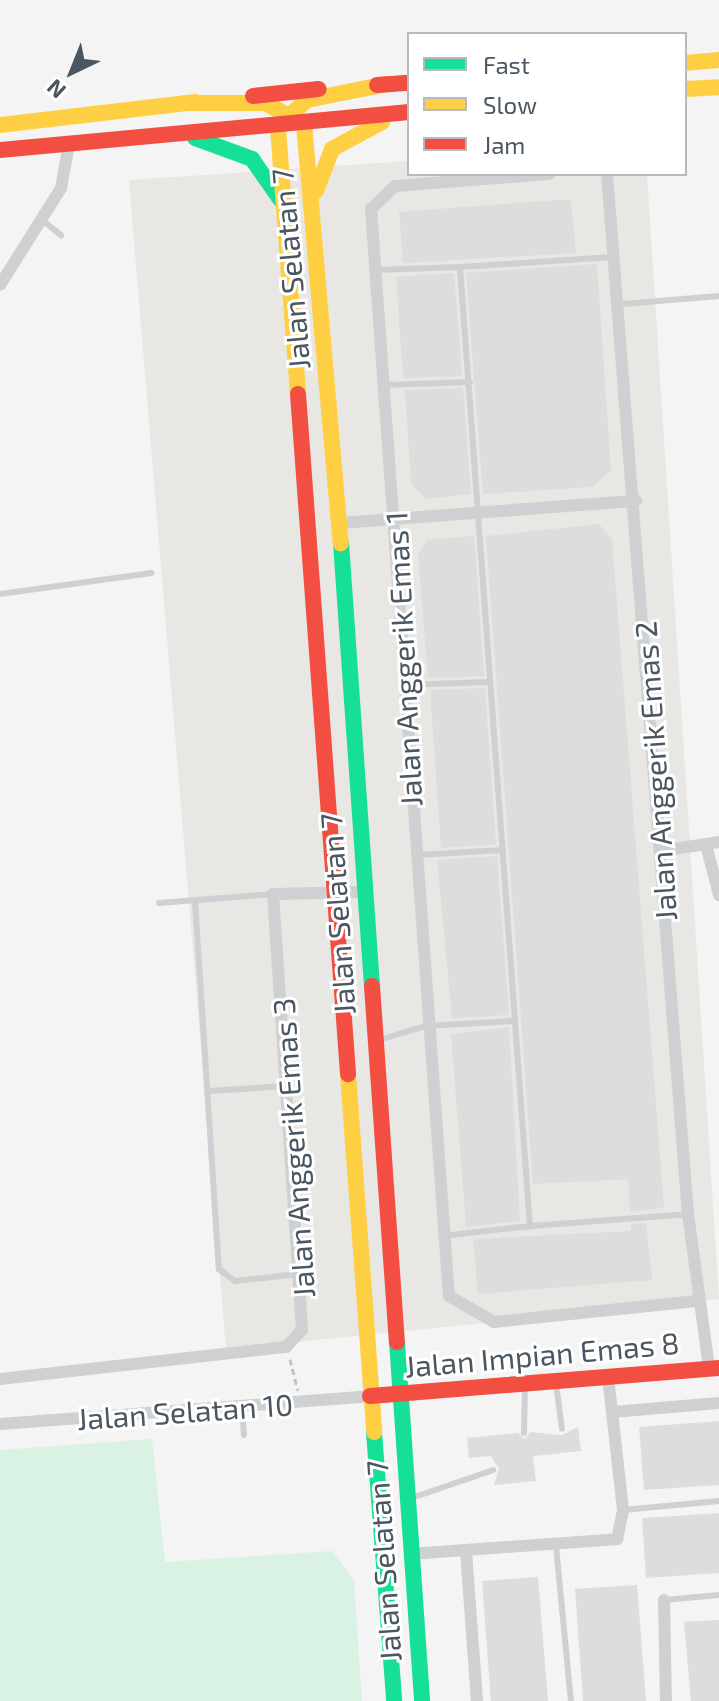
<!DOCTYPE html>
<style>
body{margin:0}
#map{position:relative;width:719px;height:1701px;overflow:hidden;background:#f4f4f4;font-family:"Exo 2",sans-serif}
div>[style]{position:absolute}
[style*='--x']{left:calc(var(--x)*1px);top:calc(var(--y)*1px);width:calc(var(--w)*1px);rotate:calc(var(--a)*1deg)}
.commercial>*{inset:0;background:#e8e7e3}
.green>*{inset:0;background:#d9f2e3}
.building>*{inset:0;background:#ddddde}
.path>*{height:3px;margin-top:-1.5px;transform-origin:0;background:repeating-linear-gradient(90deg,#bcc7c4 0 6px,transparent 0 10px)}
.lane>*{height:6px;margin:-3px;padding:0 3px;transform-origin:3px;border-radius:3px;background:#ced0d2}
.street>*{height:12px;margin:-6px;padding:0 6px;transform-origin:6px;border-radius:6px;background:#ced0d2}
.fast>*{height:16px;margin:-8px;padding:0 8px;transform-origin:8px;border-radius:8px;background:#16e098}
.slow>*{height:16px;margin:-8px;padding:0 8px;transform-origin:8px;border-radius:8px;background:#ffcf43}
.jam>*{height:16px;margin:-8px;padding:0 8px;transform-origin:8px;border-radius:8px;background:#f24e42}
span{translate:-50% -50%;white-space:nowrap;text-align:center;line-height:1.15;-webkit-text-stroke:6px #fff;paint-order:stroke}
.street-label{font-size:30px;color:#4a5661}
.legend{position:absolute;left:407px;top:32px;width:280px;height:144px;box-sizing:border-box;background:#fff;border:2px solid #b7bbc0;margin:0;padding:10px 14px;list-style:none;font-size:24px;color:#4a5661}
.legend li{display:flex;align-items:center;gap:16px;height:40px}
.legend b{width:40px;border:2px solid #b7bbc0}
.north{position:absolute;left:32px;top:32px;width:80px;height:80px;-webkit-text-stroke:6px #fff;paint-order:stroke;rotate:223deg;font-size:22px;font-weight:700;line-height:32px;text-align:center;color:#4a5661}
.north::after{content:'';display:block;margin:auto;width:28px;height:36px;background:#4a5661;clip-path:polygon(50% 0,100% 100%,50% 72%,0 100%)}
</style>
<div id="map">
<div class="commercial">
<i style="clip-path:polygon(409px 161px,409px 174px,647px 174px,719px 1299px,226px 1349px,129px 180px)"></i>
</div>
<div class="green">
<i style="clip-path:polygon(152px 1439px,165px 1562px,332px 1551px,354px 1580px,362px 1701px,0 1701px,0 1450px)"></i>
</div>
<div class="building">
<i style="clip-path:polygon(571px 199px,576px 253px,403px 263px,399px 212px)"></i>
<i style="clip-path:polygon(597px 264px,611px 470px,592px 487px,483px 494px,466px 273px)"></i>
<i style="clip-path:polygon(454px 273px,462px 376px,403px 378px,396px 277px)"></i>
<i style="clip-path:polygon(463px 388px,471px 494px,426px 499px,411px 484px,405px 390px)"></i>
<i style="clip-path:polygon(599px 524px,612px 539px,664px 1208px,630px 1212px,628px 1179px,533px 1184px,486px 536px)"></i>
<i style="clip-path:polygon(474px 536px,484px 676px,428px 678px,418px 554px,428px 540px)"></i>
<i style="clip-path:polygon(485px 688px,496px 844px,441px 848px,430px 690px)"></i>
<i style="clip-path:polygon(497px 856px,509px 1015px,452px 1018px,437px 860px)"></i>
<i style="clip-path:polygon(509px 1027px,520px 1221px,466px 1227px,451px 1034px)"></i>
<i style="clip-path:polygon(646px 1223px,652px 1280px,478px 1294px,473px 1239px,631px 1231px,631px 1224px)"></i>
<i style="clip-path:polygon(719px 1421px,719px 1485px,644px 1490px,639px 1427px)"></i>
<i style="clip-path:polygon(578px 1427px,581px 1451px,533px 1456px,536px 1481px,494px 1485px,499px 1469px,491px 1456px,469px 1458px,467px 1438px,518px 1433px,525px 1439px,530px 1432px,562px 1435px)"></i>
<i style="clip-path:polygon(719px 1513px,719px 1573px,646px 1578px,642px 1518px)"></i>
<i style="clip-path:polygon(538px 1577px,548px 1701px,491px 1701px,482px 1581px)"></i>
<i style="clip-path:polygon(637px 1585px,646px 1701px,583px 1701px,575px 1589px)"></i>
<i style="clip-path:polygon(719px 1620px,719px 1701px,691px 1701px,684px 1622px)"></i>
</div>
<div class="path">
<i style="--x:290;--y:1359;--w:32;--a:76"></i>
</div>
<div class="lane">
<i style="--x:41;--y:219;--w:26;--a:39"></i>
<i style="--x:612;--y:257;--w:152;--a:176.2"></i>
<i style="--x:460;--y:267;--w:962;--a:85.83"></i>
<i style="--x:530;--y:1226;--w:158;--a:-4.3"></i>
<i style="--x:375;--y:270;--w:85;--a:-2"></i>
<i style="--x:622;--y:304;--w:97;--a:-4.7"></i>
<i style="--x:387;--y:385;--w:83;--a:-2.1"></i>
<i style="--x:0;--y:594;--w:153;--a:-7.9"></i>
<i style="--x:403;--y:685;--w:87;--a:-2"></i>
<i style="--x:419;--y:855;--w:84;--a:-3.4"></i>
<i style="--x:195;--y:901;--w:369;--a:86.3"></i>
<i style="--x:219;--y:1269;--w:20;--a:37"></i>
<i style="--x:235;--y:1281;--w:64;--a:-6.2"></i>
<i style="--x:159;--y:903;--w:114;--a:-4.5"></i>
<i style="--x:379;--y:1040;--w:48;--a:-16.9"></i>
<i style="--x:425;--y:1026;--w:89;--a:-3.2"></i>
<i style="--x:209;--y:1091;--w:77;--a:-3.7"></i>
<i style="--x:442;--y:1236;--w:89;--a:-6.5"></i>
<i style="--x:556;--y:1384;--w:45;--a:82.4"></i>
<i style="--x:242;--y:1407;--w:28;--a:86"></i>
<i style="--x:524;--y:1433;--w:49;--a:-88.8"></i>
<i style="--x:409;--y:1499;--w:89;--a:-19"></i>
<i style="--x:623;--y:1510;--w:96;--a:-5.4"></i>
<i style="--x:556;--y:1546;--w:156;--a:84.5"></i>
<i style="--x:664;--y:1600;--w:55;--a:-5.2"></i>
</div>
<div class="street">
<i style="--x:549;--y:174;--w:154;--a:175.5"></i>
<i style="--x:395;--y:186;--w:33;--a:136"></i>
<i style="--x:371;--y:209;--w:1090;--a:85.9"></i>
<i style="--x:449;--y:1296;--w:52;--a:30"></i>
<i style="--x:494;--y:1322;--w:204;--a:-5.9"></i>
<i style="--x:607;--y:174;--w:1043;--a:85.55"></i>
<i style="--x:688;--y:1214;--w:155;--a:82.2"></i>
<i style="--x:0;--y:285;--w:115;--a:-57.8"></i>
<i style="--x:61;--y:188;--w:45;--a:-79.7"></i>
<i style="--x:340;--y:523;--w:297;--a:-4.3"></i>
<i style="--x:706;--y:845;--w:52;--a:75.4"></i>
<i style="--x:661;--y:851;--w:59;--a:-8.8"></i>
<i style="--x:0;--y:1379;--w:288;--a:-6.4"></i>
<i style="--x:286;--y:1347;--w:23;--a:-47"></i>
<i style="--x:302;--y:1330;--w:437;--a:-93.8"></i>
<i style="--x:273;--y:894;--w:89;--a:-1.3"></i>
<i style="--x:612;--y:1412;--w:107;--a:-4.8"></i>
<i style="--x:0;--y:1424;--w:371;--a:-4.3"></i>
<i style="--x:466;--y:1551;--w:150;--a:85.8"></i>
<i style="--x:410;--y:1554;--w:208;--a:-4.1"></i>
<i style="--x:617;--y:1539;--w:30;--a:-78"></i>
<i style="--x:623;--y:1510;--w:135;--a:-96.4"></i>
<i style="--x:664;--y:1600;--w:101;--a:88.9"></i>
</div>
<div class="fast">
<i style="--x:195;--y:138;--w:61;--a:20.2"></i>
<i style="--x:252;--y:159;--w:49;--a:55"></i>
<i style="--x:341;--y:543;--w:444;--a:86"></i>
<i style="--x:397;--y:1342;--w:360;--a:86"></i>
<i style="--x:374;--y:1432;--w:270;--a:85.7"></i>
</div>
<div class="slow">
<i style="--x:685;--y:63;--w:34;--a:-5"></i>
<i style="--x:685;--y:89;--w:34;--a:-3"></i>
<i style="--x:185;--y:103;--w:80;--a:0"></i>
<i style="--x:265;--y:103;--w:44;--a:28.3"></i>
<i style="--x:304;--y:124;--w:421;--a:85"></i>
<i style="--x:0;--y:125;--w:197;--a:-6.7"></i>
<i style="--x:316;--y:191;--w:45;--a:-69.1"></i>
<i style="--x:332;--y:149;--w:57;--a:-28.4"></i>
<i style="--x:298;--y:394;--w:269;--a:-94.3"></i>
<i style="--x:278;--y:126;--w:39;--a:-42"></i>
<i style="--x:307;--y:100;--w:82;--a:-11.3"></i>
<i style="--x:348;--y:1074;--w:359;--a:85.8"></i>
</div>
<div class="jam">
<i style="--x:377;--y:85;--w:32;--a:-4"></i>
<i style="--x:253;--y:96;--w:66;--a:-6.1"></i>
<i style="--x:0;--y:150;--w:411;--a:-5.3"></i>
<i style="--x:298;--y:394;--w:682;--a:85.79"></i>
<i style="--x:372;--y:986;--w:357;--a:86"></i>
<i style="--x:370;--y:1396;--w:350;--a:-4.6"></i>
</div>
<div class="street-label">
<span style="left:290px;top:269px;rotate:-95deg">Jalan Selatan 7</span>
<span style="left:403px;top:659px;rotate:-93deg">Jalan Anggerik Emas 1</span>
<span style="left:655px;top:771px;rotate:-94deg">Jalan Anggerik Emas 2</span>
<span style="left:337px;top:914px;rotate:-94deg">Jalan Selatan 7</span>
<span style="left:293px;top:1148px;rotate:-94deg">Jalan Anggerik Emas 3</span>
<span style="left:542px;top:1354px;rotate:-5deg">Jalan Impian Emas 8</span>
<span style="left:185px;top:1411px;rotate:-4deg">Jalan Selatan 10</span>
<span style="left:383px;top:1561px;rotate:-94deg">Jalan Selatan 7</span>
</div>
<ul class="legend">
<li><b style="height:10px;background:#16e098"></b>Fast</li>
<li><b style="height:10px;background:#ffcf43"></b>Slow</li>
<li><b style="height:10px;background:#f24e42"></b>Jam</li>
</ul>
<div class="north">N</div>
</div>
